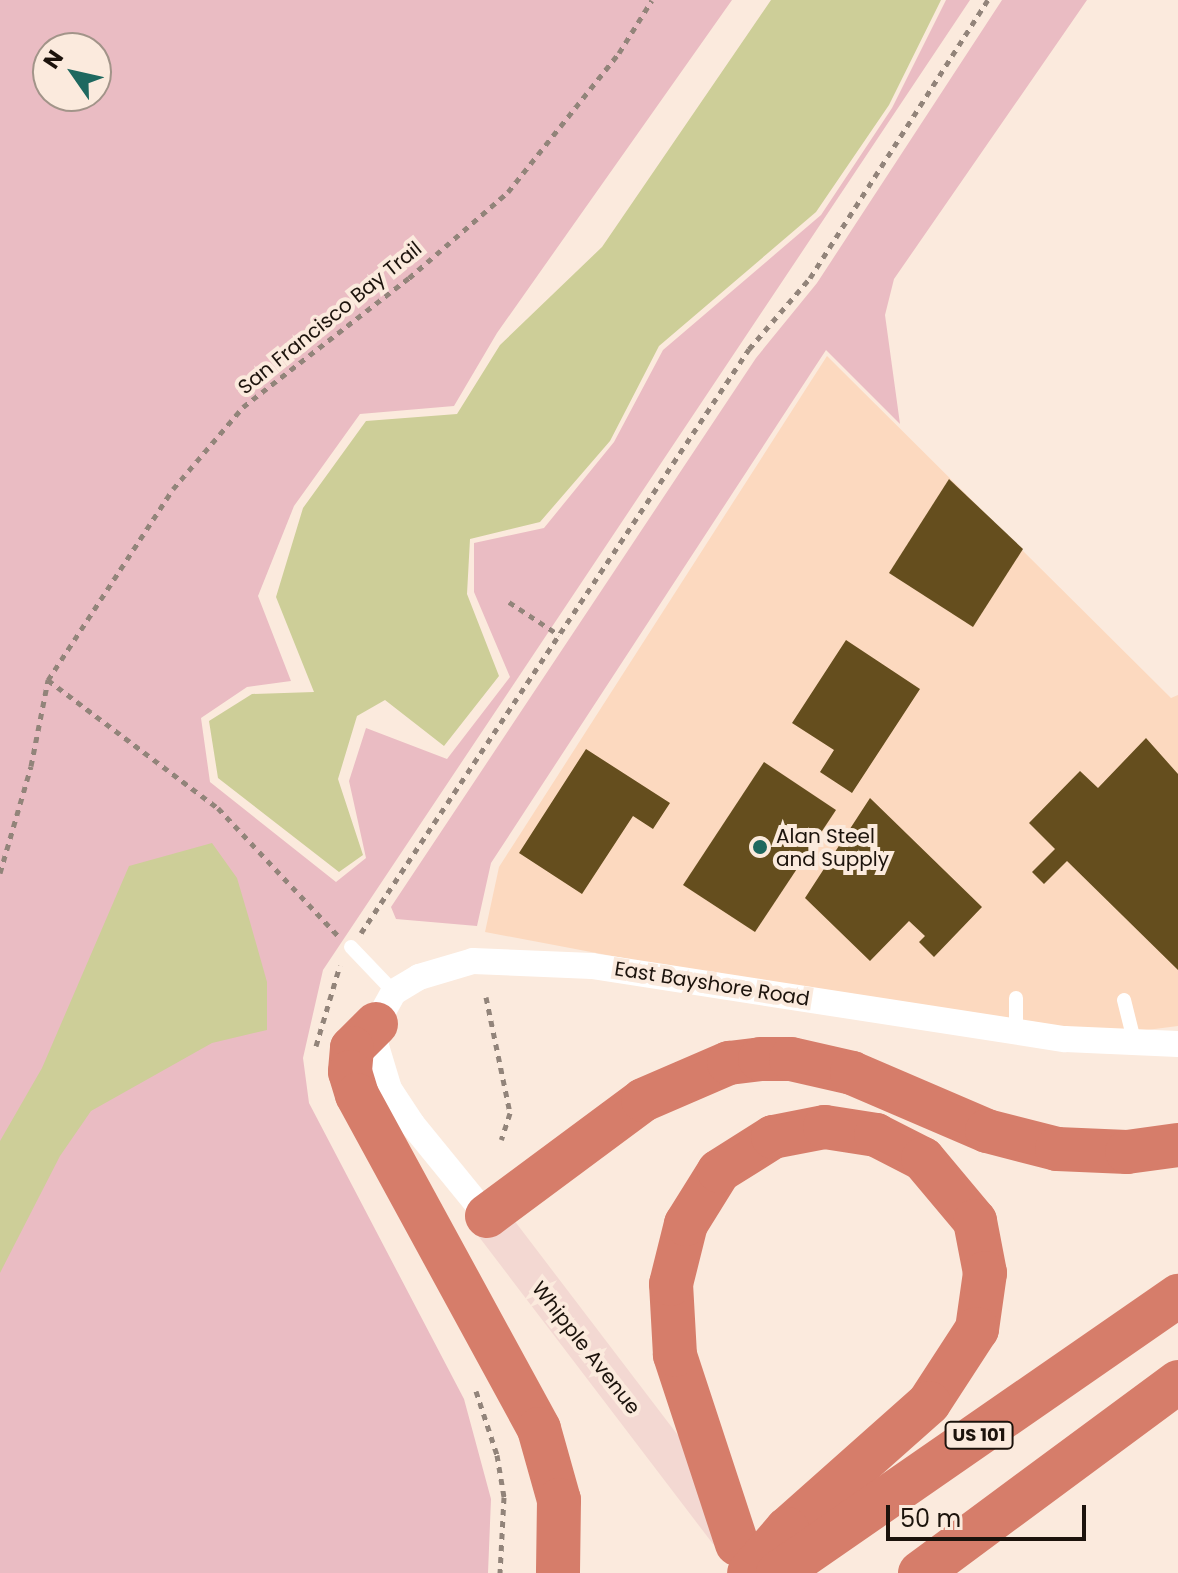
<!DOCTYPE html>
<style>
body{margin:0}
#map{position:relative;width:1178px;height:1573px;overflow:hidden;background:#fbeadd;font-family:Poppins,sans-serif}
div>[style]{position:absolute}
[style*='--x']{left:calc(var(--x)*1px);top:calc(var(--y)*1px);width:calc(var(--w)*1px);rotate:calc(var(--a)*1deg)}
.built>*{inset:0;background:#fcd9bf}
.green>*{inset:0;background:#eabcc3}
.water>*{inset:0;background:#cdce98}
.building>*{inset:0;background:#654e1e}
.path>*{height:5px;margin-top:-2.5px;transform-origin:0;background:repeating-linear-gradient(90deg,#92847a 0 6px,transparent 0 12px)}
.service>*{height:14px;margin:-7px;padding:0 7px;transform-origin:7px;border-radius:7px;background:#fff}
.minor>*{height:26px;margin:-13px;padding:0 13px;transform-origin:13px;border-radius:13px;background:#fff}
.secondary>*{height:38px;margin:-19px;padding:0 19px;transform-origin:19px;border-radius:19px;background:#f3d8d2}
.motorway>*{height:44px;margin:-22px;padding:0 22px;transform-origin:22px;border-radius:22px;background:#d67d6a}
.dots>*{width:22px;height:22px;translate:-50% -50%;box-sizing:border-box;border:4px solid #fbeadd;border-radius:50%}
span{translate:-50% -50%;white-space:nowrap;text-align:center;line-height:1.15;-webkit-text-stroke:8px #fbeadd;paint-order:stroke}
.shield-label span{padding:2px 6px;background:#fbeadd;border:2px solid;border-radius:6px;-webkit-text-stroke-width:0}
.shield-label{font-size:18px;color:#1c130c;font-weight:700}
.street-label{font-size:20px;color:#1c130c}
.poi-label{font-size:20px;color:#1c130c}
.left{translate:0 -50%;text-align:left}
.north{position:absolute;left:32px;top:32px;width:80px;height:80px;box-sizing:border-box;background:#fbeadd;border:2px solid #a29489;border-radius:50%;rotate:304deg;font-size:22px;font-weight:700;line-height:32px;text-align:center;color:#1c130c}
.north::after{content:'';display:block;margin:auto;width:28px;height:36px;background:#1e685f;clip-path:polygon(50% 0,100% 100%,50% 72%,0 100%)}
.scale{position:absolute;left:886px;top:1505px;width:200px;height:36px;box-sizing:border-box;border:4px solid #1c130c;border-top:0;padding-left:10px;font-size:24px;line-height:28px;white-space:nowrap;color:#1c130c;-webkit-text-stroke:6px #fbeadd;paint-order:stroke}
</style>
<div id="map">
<div class="built">
<i style="clip-path:polygon(827px 356px,1171px 698px,1178px 695px,1178px 1026px,1061px 1041px,485px 932px,499px 867px)"></i>
</div>
<div class="green">
<i style="clip-path:polygon(evenodd,0 0,732px 0,497px 333px,454px 406px,360px 414px,294px 506px,258px 596px,291px 681px,247px 687px,201px 718px,210px 782px,336px 882px,366px 858px,349px 781px,366px 728px,447px 759px,510px 677px,474px 592px,474px 543px,544px 528px,614px 442px,663px 350px,821px 215px,892px 108px,946px 0,970px 0,323px 970px,303px 1058px,309px 1103px,464px 1399px,491px 1499px,488px 1573px,0 1573px,0 0,48px 48px,96px 48px,96px 96px,48px 96px,48px 48px)"></i>
<i style="clip-path:polygon(1002px 0,1087px 0,894px 279px,885px 315px,900px 424px,826px 350px,491px 863px,477px 926px,396px 919px,391px 907px,756px 358px,817px 283px)"></i>
</div>
<div class="water">
<i style="clip-path:polygon(771px 0,941px 0,889px 105px,816px 212px,659px 346px,610px 441px,540px 522px,470px 539px,467px 594px,499px 676px,444px 746px,385px 700px,357px 716px,338px 779px,363px 855px,339px 872px,218px 778px,209px 721px,252px 694px,314px 692px,276px 597px,303px 508px,366px 421px,457px 414px,500px 345px,602px 247px)"></i>
<i style="clip-path:polygon(212px 843px,237px 878px,250px 922px,267px 982px,267px 1030px,212px 1043px,91px 1111px,60px 1156px,0 1273px,0 1141px,42px 1068px,129px 866px)"></i>
</div>
<div class="building">
<i style="clip-path:polygon(949px 479px,1023px 549px,973px 627px,889px 573px)"></i>
<i style="clip-path:polygon(846px 640px,920px 689px,852px 793px,820px 772px,834px 750px,792px 723px)"></i>
<i style="clip-path:polygon(1146px 738px,1178px 774px,1178px 970px,1067px 861px,1044px 884px,1032px 872px,1055px 849px,1029px 823px,1080px 771px,1098px 788px)"></i>
<i style="clip-path:polygon(586px 749px,670px 803px,653px 829px,633px 816px,582px 894px,519px 853px)"></i>
<i style="clip-path:polygon(764px 762px,836px 810px,755px 932px,683px 885px)"></i>
<i style="clip-path:polygon(870px 798px,982px 907px,934px 957px,919px 942px,925px 936px,909px 921px,870px 961px,805px 898px)"></i>
</div>
<div class="path">
<i style="--x:509;--y:602;--w:60;--a:33.4"></i>
<i style="--x:48;--y:680;--w:213;--a:37"></i>
<i style="--x:218;--y:808;--w:175;--a:46.8"></i>
<i style="--x:0;--y:873;--w:111;--a:-73.8"></i>
<i style="--x:31;--y:766;--w:88;--a:-78.8"></i>
<i style="--x:48;--y:680;--w:228;--a:-56.8"></i>
<i style="--x:173;--y:489;--w:108;--a:-49.5"></i>
<i style="--x:243;--y:407;--w:210;--a:-37.9"></i>
<i style="--x:409;--y:278;--w:131;--a:-41"></i>
<i style="--x:508;--y:192;--w:178;--a:-51.4"></i>
<i style="--x:619;--y:53;--w:62;--a:-58.1"></i>
<i style="--x:361;--y:933;--w:701;--a:-56.4"></i>
<i style="--x:749;--y:349;--w:94;--a:-49.3"></i>
<i style="--x:810;--y:278;--w:330;--a:-57.4"></i>
<i style="--x:486;--y:997;--w:118;--a:78.3"></i>
<i style="--x:510;--y:1113;--w:28;--a:108"></i>
<i style="--x:316;--y:1046;--w:84;--a:-73.5"></i>
<i style="--x:476;--y:1391;--w:67;--a:71.8"></i>
<i style="--x:497;--y:1455;--w:43;--a:80.5"></i>
<i style="--x:504;--y:1497;--w:76;--a:93"></i>
</div>
<div class="service">
<i style="--x:351;--y:947;--w:62;--a:46.3"></i>
<i style="--x:1124;--y:1000;--w:45;--a:76"></i>
<i style="--x:1016;--y:1031;--w:33;--a:-90"></i>
</div>
<div class="minor">
<i style="--x:487;--y:1216;--w:119;--a:-129.2"></i>
<i style="--x:412;--y:1124;--w:42;--a:-123.3"></i>
<i style="--x:389;--y:1089;--w:45;--a:-106.8"></i>
<i style="--x:376;--y:1046;--w:22;--a:-90"></i>
<i style="--x:376;--y:1024;--w:37;--a:-61"></i>
<i style="--x:394;--y:992;--w:29;--a:-31"></i>
<i style="--x:419;--y:977;--w:56;--a:-16.5"></i>
<i style="--x:473;--y:961;--w:119;--a:2.4"></i>
<i style="--x:592;--y:966;--w:479;--a:8.8"></i>
<i style="--x:1065;--y:1039;--w:113;--a:2.5"></i>
</div>
<div class="secondary">
<i style="--x:487;--y:1216;--w:397;--a:52.7"></i>
</div>
<div class="motorway">
<i style="--x:376;--y:1024;--w:34;--a:135"></i>
<i style="--x:352;--y:1048;--w:24;--a:95"></i>
<i style="--x:350;--y:1072;--w:24;--a:73"></i>
<i style="--x:357;--y:1095;--w:380;--a:61.4"></i>
<i style="--x:539;--y:1429;--w:74;--a:74.3"></i>
<i style="--x:559;--y:1500;--w:73;--a:90.8"></i>
<i style="--x:487;--y:1216;--w:194;--a:-36.6"></i>
<i style="--x:643;--y:1100;--w:94;--a:-23.3"></i>
<i style="--x:729;--y:1063;--w:31;--a:-7"></i>
<i style="--x:760;--y:1059;--w:31;--a:0"></i>
<i style="--x:791;--y:1059;--w:63;--a:12.9"></i>
<i style="--x:852;--y:1073;--w:147;--a:23.2"></i>
<i style="--x:987;--y:1131;--w:72;--a:14.4"></i>
<i style="--x:1057;--y:1149;--w:70;--a:2.5"></i>
<i style="--x:1127;--y:1152;--w:51;--a:-7.8"></i>
<i style="--x:737;--y:1544;--w:199;--a:-108.2"></i>
<i style="--x:675;--y:1355;--w:71;--a:-93.2"></i>
<i style="--x:671;--y:1284;--w:62;--a:-76"></i>
<i style="--x:686;--y:1224;--w:62;--a:-58.1"></i>
<i style="--x:719;--y:1171;--w:64;--a:-32.2"></i>
<i style="--x:773;--y:1137;--w:53;--a:-10.9"></i>
<i style="--x:825;--y:1127;--w:52;--a:8.9"></i>
<i style="--x:876;--y:1135;--w:53;--a:27.1"></i>
<i style="--x:923;--y:1159;--w:81;--a:50"></i>
<i style="--x:975;--y:1221;--w:53;--a:79.1"></i>
<i style="--x:985;--y:1273;--w:57;--a:98.1"></i>
<i style="--x:977;--y:1329;--w:88;--a:123"></i>
<i style="--x:929;--y:1403;--w:190;--a:138.4"></i>
<i style="--x:787;--y:1529;--w:58;--a:130.8"></i>
<i style="--x:778;--y:1573;--w:487;--a:-34.7"></i>
<i style="--x:920;--y:1573;--w:321;--a:-36.5"></i>
</div>
<div class="dots">
<i style="left:760px;top:847px;background:#1e685f"></i>
</div>
<div class="shield-label">
<span style="left:979px;top:1435px">US 101</span>
</div>
<div class="street-label">
<span style="left:330px;top:318px;rotate:-39deg">San Francisco Bay Trail</span>
<span style="left:712px;top:984px;rotate:9deg">East Bayshore Road</span>
<span style="left:586px;top:1348px;rotate:52deg">Whipple Avenue</span>
</div>
<div class="poi-label">
<span class="left" style="left:776px;top:848px">Alan Steel<br>and Supply</span>
</div>
<div class="north">N</div>
<div class="scale">50 m</div>
</div>
